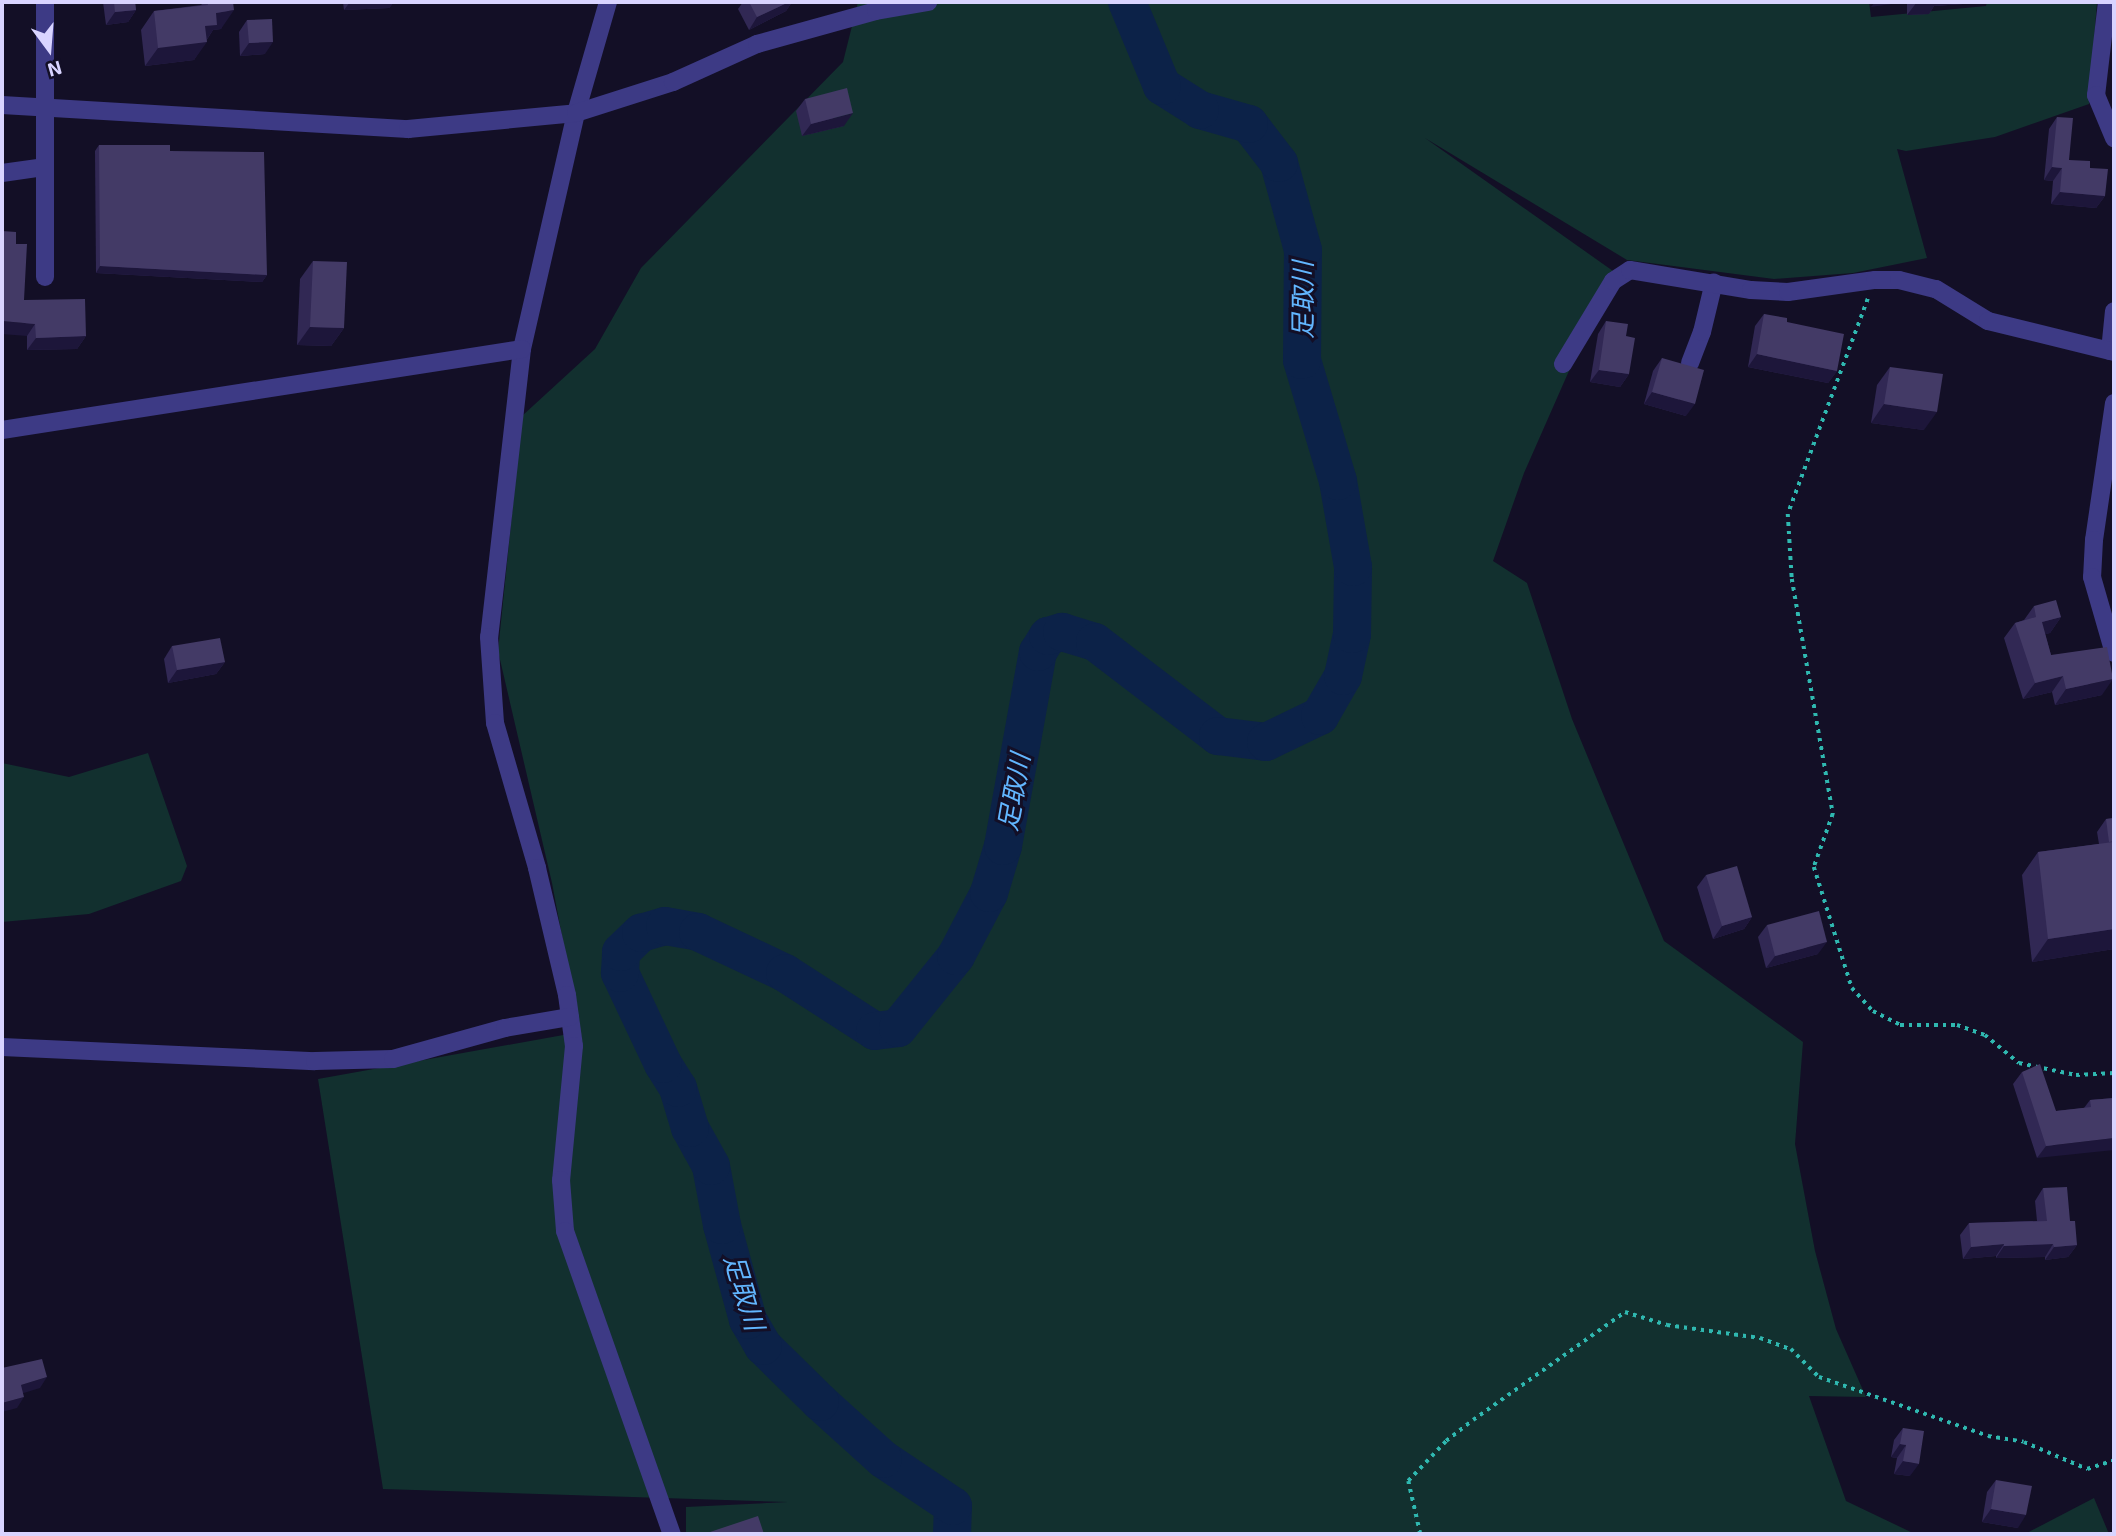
<!DOCTYPE html>
<meta charset="utf-8">
<style>
body{margin:0}
#map{position:relative;width:2116px;height:1536px;overflow:hidden;background:#130f26;font-family:"Exo 2","Noto Sans JP",sans-serif}
div>[style]{position:absolute}
[style*='--x']{left:calc(var(--x)*1px);top:calc(var(--y)*1px);width:calc(var(--w)*1px);rotate:calc(var(--a)*1deg)}
.green>*{inset:0;background:#12302f}
.river>*{height:38px;margin:-19px;padding:0 19px;transform-origin:19px;border-radius:19px;background:#0c2248}
.path>*{height:3.5px;margin-top:-1.75px;transform-origin:0;background:repeating-linear-gradient(90deg,#2fb8b0 0 3.5px,transparent 0 8.5px)}
.minor>*{height:18px;margin:-9px;padding:0 9px;transform-origin:9px;border-radius:9px;background:#3d3a85}
.wall>*{inset:0;background:#312854}
.shaded-wall>*{inset:0;background:#1d163a}
.building>*{inset:0;background:#433a66}
span{translate:-50% -50%;white-space:nowrap;text-align:center;line-height:1.15;-webkit-text-stroke:6px #130f26;paint-order:stroke}
.water-label{font-size:26px;color:#62b6ff;font-style:italic}
.frame{position:absolute;inset:0;border:4px solid #d9d4ff;pointer-events:none}
.north{position:absolute;left:14px;top:14px;width:70px;height:70px;-webkit-text-stroke:5px #130f26;paint-order:stroke;rotate:164deg;font-size:19px;font-weight:700;line-height:28px;text-align:center;color:#d9d4ff}
.north::after{content:'';display:block;margin:auto;width:24px;height:32px;background:#d9d4ff;clip-path:polygon(50% 0,100% 100%,50% 72%,0 100%)}
</style>
<div id="map">
<div class="green">
<i style="clip-path:polygon(858px 2px,1869px 2px,1871px 17px,1986px 6px,1987px 2px,2097px 2px,2089px 104px,1995px 137px,1906px 151px,1897px 149px,1927px 258px,1853px 273px,1774px 279px,1627px 260px,1425px 138px,1613px 271px,1524px 473px,1493px 561px,1527px 583px,1572px 719px,1664px 941px,1803px 1042px,1795px 1144px,1815px 1251px,1836px 1329px,1866px 1397px,1809px 1396px,1846px 1501px,1915px 1534px,686px 1534px,686px 1507px,788px 1502px,383px 1489px,318px 1079px,580px 1032px,552px 883px,498px 651px,522px 416px,595px 349px,641px 268px,843px 62px)"></i>
<i style="clip-path:polygon(148px 753px,187px 866px,181px 881px,89px 914px,2px 922px,2px 763px,69px 777px)"></i>
<i style="clip-path:polygon(2094px 1498px,2109px 1534px,2025px 1534px)"></i>
</div>
<div class="river">
<i style="--x:952;--y:1534;--w:28;--a:-88"></i>
<i style="--x:953;--y:1506;--w:84;--a:-146.1"></i>
<i style="--x:883;--y:1459;--w:85;--a:-137.9"></i>
<i style="--x:820;--y:1402;--w:80;--a:-135.5"></i>
<i style="--x:763;--y:1346;--w:30;--a:-120"></i>
<i style="--x:748;--y:1320;--w:98;--a:-105.3"></i>
<i style="--x:722;--y:1225;--w:60;--a:-100.6"></i>
<i style="--x:711;--y:1166;--w:43;--a:-118.9"></i>
<i style="--x:690;--y:1128;--w:42;--a:-106.7"></i>
<i style="--x:678;--y:1088;--w:28;--a:-122"></i>
<i style="--x:663;--y:1064;--w:101;--a:-115.3"></i>
<i style="--x:620;--y:973;--w:21;--a:-87"></i>
<i style="--x:621;--y:952;--w:28;--a:-44"></i>
<i style="--x:641;--y:933;--w:25;--a:-16"></i>
<i style="--x:665;--y:926;--w:34;--a:10"></i>
<i style="--x:698;--y:932;--w:96;--a:25.2"></i>
<i style="--x:785;--y:973;--w:107;--a:32.8"></i>
<i style="--x:875;--y:1031;--w:23;--a:-7"></i>
<i style="--x:898;--y:1028;--w:92;--a:-51.1"></i>
<i style="--x:956;--y:956;--w:71;--a:-62.4"></i>
<i style="--x:989;--y:893;--w:49;--a:-73.4"></i>
<i style="--x:1003;--y:846;--w:197;--a:-79.8"></i>
<i style="--x:1038;--y:652;--w:19;--a:-58"></i>
<i style="--x:1048;--y:636;--w:15;--a:-16"></i>
<i style="--x:1062;--y:632;--w:34;--a:17"></i>
<i style="--x:1095;--y:642;--w:155;--a:37.4"></i>
<i style="--x:1218;--y:736;--w:48;--a:7.1"></i>
<i style="--x:1266;--y:742;--w:60;--a:-25.7"></i>
<i style="--x:1320;--y:716;--w:46;--a:-60.1"></i>
<i style="--x:1343;--y:676;--w:43;--a:-77.9"></i>
<i style="--x:1352;--y:634;--w:67;--a:-89.1"></i>
<i style="--x:1353;--y:567;--w:87;--a:-99.9"></i>
<i style="--x:1338;--y:481;--w:126;--a:-106.6"></i>
<i style="--x:1302;--y:360;--w:110;--a:-89.5"></i>
<i style="--x:1303;--y:250;--w:90;--a:-105.4"></i>
<i style="--x:1279;--y:163;--w:49;--a:-127.6"></i>
<i style="--x:1249;--y:124;--w:51;--a:-164.1"></i>
<i style="--x:1200;--y:110;--w:45;--a:-147.7"></i>
<i style="--x:1162;--y:86;--w:91;--a:-112.6"></i>
</div>
<div class="path">
<i style="--x:1868;--y:299;--w:229;--a:110.4"></i>
<i style="--x:1788;--y:514;--w:65;--a:86.5"></i>
<i style="--x:1792;--y:579;--w:239;--a:80.1"></i>
<i style="--x:1833;--y:814;--w:56;--a:109.7"></i>
<i style="--x:1814;--y:867;--w:127;--a:72.6"></i>
<i style="--x:1852;--y:988;--w:31;--a:48"></i>
<i style="--x:1873;--y:1011;--w:30;--a:27"></i>
<i style="--x:1900;--y:1025;--w:57;--a:0"></i>
<i style="--x:1957;--y:1025;--w:30;--a:20"></i>
<i style="--x:1985;--y:1035;--w:44;--a:39.5"></i>
<i style="--x:2019;--y:1063;--w:58;--a:11.9"></i>
<i style="--x:2076;--y:1075;--w:38;--a:-3"></i>
<i style="--x:1420;--y:1534;--w:54;--a:-102.8"></i>
<i style="--x:1408;--y:1481;--w:55;--a:-46.5"></i>
<i style="--x:1446;--y:1441;--w:34;--a:-38"></i>
<i style="--x:1473;--y:1420;--w:186;--a:-35.4"></i>
<i style="--x:1625;--y:1312;--w:44;--a:17.2"></i>
<i style="--x:1667;--y:1325;--w:94;--a:8"></i>
<i style="--x:1760;--y:1338;--w:33;--a:20"></i>
<i style="--x:1791;--y:1349;--w:40;--a:45"></i>
<i style="--x:1819;--y:1377;--w:179;--a:19.2"></i>
<i style="--x:1988;--y:1436;--w:36;--a:9"></i>
<i style="--x:2024;--y:1442;--w:69;--a:23.2"></i>
<i style="--x:2087;--y:1469;--w:28;--a:-18"></i>
</div>
<div class="minor">
<i style="--x:608;--y:2;--w:116;--a:106.1"></i>
<i style="--x:576;--y:113;--w:242;--a:102.9"></i>
<i style="--x:522;--y:349;--w:290;--a:96.5"></i>
<i style="--x:489;--y:637;--w:86;--a:86"></i>
<i style="--x:495;--y:723;--w:151;--a:73.8"></i>
<i style="--x:537;--y:868;--w:130;--a:76.7"></i>
<i style="--x:567;--y:995;--w:51;--a:82.2"></i>
<i style="--x:574;--y:1046;--w:135;--a:95.5"></i>
<i style="--x:561;--y:1180;--w:51;--a:85.5"></i>
<i style="--x:565;--y:1231;--w:321;--a:70.6"></i>
<i style="--x:2107;--y:2;--w:94;--a:96.7"></i>
<i style="--x:2096;--y:95;--w:47;--a:67.3"></i>
<i style="--x:2;--y:105;--w:407;--a:3.4"></i>
<i style="--x:408;--y:129;--w:169;--a:-5.4"></i>
<i style="--x:576;--y:113;--w:102;--a:-17.7"></i>
<i style="--x:673;--y:82;--w:92;--a:-24.3"></i>
<i style="--x:757;--y:44;--w:123;--a:-15.5"></i>
<i style="--x:876;--y:11;--w:53;--a:-9.8"></i>
<i style="--x:2;--y:173;--w:42;--a:-8.1"></i>
<i style="--x:45;--y:277;--w:275;--a:-90"></i>
<i style="--x:2110;--y:351;--w:40;--a:-84.3"></i>
<i style="--x:1690;--y:363;--w:33;--a:-69"></i>
<i style="--x:1702;--y:332;--w:51;--a:-76.5"></i>
<i style="--x:1563;--y:364;--w:97;--a:-58.9"></i>
<i style="--x:1613;--y:281;--w:20;--a:-33"></i>
<i style="--x:1630;--y:270;--w:123;--a:9.4"></i>
<i style="--x:1751;--y:290;--w:37;--a:3"></i>
<i style="--x:1788;--y:292;--w:88;--a:-7.9"></i>
<i style="--x:1875;--y:280;--w:24;--a:0"></i>
<i style="--x:1899;--y:280;--w:38;--a:14"></i>
<i style="--x:1936;--y:289;--w:61;--a:31.6"></i>
<i style="--x:1988;--y:321;--w:130;--a:13.8"></i>
<i style="--x:2114;--y:403;--w:138;--a:98.3"></i>
<i style="--x:2094;--y:540;--w:37;--a:93"></i>
<i style="--x:2092;--y:577;--w:79;--a:73.9"></i>
<i style="--x:2;--y:430;--w:526;--a:-8.85"></i>
<i style="--x:2;--y:1047;--w:313;--a:2.6"></i>
<i style="--x:315;--y:1061;--w:78;--a:-1.5"></i>
<i style="--x:393;--y:1059;--w:116;--a:-15.5"></i>
<i style="--x:505;--y:1028;--w:66;--a:-9.6"></i>
</div>
<div class="wall">
<i style="clip-path:polygon(103px 2px,135px 2px,136px 10px,128px 22px,106px 25px)"></i>
<i style="clip-path:polygon(204px 2px,233px 2px,221px 29px,213px 30px,194px 60px,145px 66px,141px 30px,154px 11px,201px 5px)"></i>
<i style="clip-path:polygon(343px 2px,394px 2px,389px 8px,344px 10px)"></i>
<i style="clip-path:polygon(743px 2px,792px 2px,786px 11px,749px 30px,738px 9px)"></i>
<i style="clip-path:polygon(1907px 2px,1965px 2px,1963px 4px,1934px 6px,1929px 14px,1907px 15px)"></i>
<i style="clip-path:polygon(247px 20px,265px 54px,240px 56px,239px 32px)"></i>
<i style="clip-path:polygon(805px 99px,844px 126px,802px 136px,796px 111px)"></i>
<i style="clip-path:polygon(2057px 117px,2069px 160px,2090px 168px,2105px 196px,2096px 208px,2051px 204px,2053px 181px,2044px 180px,2049px 129px)"></i>
<i style="clip-path:polygon(99px 145px,170px 151px,267px 275px,262px 282px,96px 273px,95px 151px)"></i>
<i style="clip-path:polygon(16px 244px,24px 300px,86px 336px,77px 349px,27px 350px,27px 336px)"></i>
<i style="clip-path:polygon(313px 261px,344px 328px,331px 346px,297px 345px,300px 279px)"></i>
<i style="clip-path:polygon(1764px 314px,1787px 322px,1837px 371px,1828px 383px,1748px 367px,1755px 326px)"></i>
<i style="clip-path:polygon(1606px 321px,1626px 336px,1629px 374px,1620px 387px,1590px 382px,1598px 334px)"></i>
<i style="clip-path:polygon(1662px 358px,1686px 416px,1644px 404px,1653px 371px)"></i>
<i style="clip-path:polygon(1890px 367px,1924px 430px,1871px 423px,1877px 385px)"></i>
<i style="clip-path:polygon(2034px 606px,2061px 617px,2050px 633px,2045px 634px,2051px 655px,2102px 695px,2055px 705px,2052px 692px,2023px 699px,2004px 638px,2015px 623px,2024px 620px)"></i>
<i style="clip-path:polygon(172px 646px,225px 662px,216px 674px,168px 683px,164px 659px)"></i>
<i style="clip-path:polygon(2114px 818px,2114px 949px,2032px 962px,2022px 875px,2038px 852px,2099px 844px,2097px 832px,2106px 819px)"></i>
<i style="clip-path:polygon(1706px 875px,1752px 917px,1744px 929px,1713px 939px,1697px 887px)"></i>
<i style="clip-path:polygon(1767px 925px,1818px 954px,1766px 968px,1758px 937px)"></i>
<i style="clip-path:polygon(2022px 1072px,2056px 1111px,2084px 1108px,2090px 1100px,2114px 1098px,2037px 1158px,2013px 1084px)"></i>
<i style="clip-path:polygon(2043px 1188px,2070px 1221px,2077px 1245px,2068px 1257px,2045px 1260px,2045px 1257px,1996px 1258px,1996px 1256px,1963px 1259px,1960px 1235px,1969px 1223px,2037px 1221px,2035px 1201px)"></i>
<i style="clip-path:polygon(1903px 1428px,1910px 1476px,1894px 1474px,1897px 1458px,1891px 1457px,1894px 1440px)"></i>
<i style="clip-path:polygon(1996px 1480px,2018px 1528px,1982px 1522px,1987px 1492px)"></i>
</div>
<div class="shaded-wall">
<i style="clip-path:polygon(350px 2px,394px 2px,389px 8px,344px 10px)"></i>
<i style="clip-path:polygon(789px 2px,792px 2px,786px 11px,749px 30px,757px 17px)"></i>
<i style="clip-path:polygon(1875px 2px,1906px 2px,1871px 7px)"></i>
<i style="clip-path:polygon(1917px 2px,1965px 2px,1963px 4px,1934px 6px,1929px 14px,1907px 15px)"></i>
<i style="clip-path:polygon(136px 10px,128px 22px,106px 25px,115px 12px)"></i>
<i style="clip-path:polygon(234px 10px,221px 29px,213px 30px,205px 42px,207px 42px,194px 60px,145px 66px,158px 48px,216px 13px)"></i>
<i style="clip-path:polygon(273px 42px,265px 54px,240px 56px,249px 43px)"></i>
<i style="clip-path:polygon(853px 113px,844px 126px,802px 136px,811px 124px)"></i>
<i style="clip-path:polygon(2052px 167px,2062px 168px,2053px 181px,2044px 180px)"></i>
<i style="clip-path:polygon(2060px 192px,2105px 196px,2096px 208px,2051px 204px)"></i>
<i style="clip-path:polygon(100px 266px,267px 275px,262px 282px,96px 273px)"></i>
<i style="clip-path:polygon(2px 321px,35px 324px,27px 336px,2px 334px)"></i>
<i style="clip-path:polygon(310px 327px,344px 328px,331px 346px,297px 345px)"></i>
<i style="clip-path:polygon(86px 336px,77px 349px,27px 350px,36px 338px)"></i>
<i style="clip-path:polygon(1757px 354px,1837px 371px,1828px 383px,1748px 367px)"></i>
<i style="clip-path:polygon(1599px 370px,1629px 374px,1620px 387px,1590px 382px)"></i>
<i style="clip-path:polygon(1652px 392px,1695px 404px,1686px 416px,1644px 404px)"></i>
<i style="clip-path:polygon(1884px 404px,1937px 412px,1924px 430px,1871px 423px)"></i>
<i style="clip-path:polygon(2061px 617px,2050px 633px,2031px 638px,2042px 622px)"></i>
<i style="clip-path:polygon(225px 662px,216px 674px,168px 683px,177px 670px)"></i>
<i style="clip-path:polygon(2063px 676px,2052px 692px,2023px 699px,2035px 683px)"></i>
<i style="clip-path:polygon(2113px 679px,2102px 695px,2055px 705px,2066px 689px)"></i>
<i style="clip-path:polygon(1752px 917px,1744px 929px,1713px 939px,1722px 926px)"></i>
<i style="clip-path:polygon(2114px 929px,2114px 949px,2032px 962px,2048px 939px)"></i>
<i style="clip-path:polygon(1827px 942px,1818px 954px,1766px 968px,1775px 956px)"></i>
<i style="clip-path:polygon(2114px 1138px,2114px 1150px,2037px 1158px,2046px 1146px)"></i>
<i style="clip-path:polygon(2004px 1244px,1996px 1256px,1963px 1259px,1971px 1247px)"></i>
<i style="clip-path:polygon(2053px 1244px,2045px 1257px,1996px 1258px,2004px 1246px)"></i>
<i style="clip-path:polygon(2077px 1245px,2068px 1257px,2045px 1260px,2054px 1247px)"></i>
<i style="clip-path:polygon(47px 1377px,40px 1388px,14px 1396px,21px 1385px)"></i>
<i style="clip-path:polygon(24px 1397px,17px 1408px,2px 1412px,2px 1403px)"></i>
<i style="clip-path:polygon(1900px 1444px,1906px 1445px,1897px 1458px,1891px 1457px)"></i>
<i style="clip-path:polygon(1903px 1461px,1919px 1464px,1910px 1476px,1894px 1474px)"></i>
<i style="clip-path:polygon(1991px 1509px,2026px 1515px,2018px 1528px,1982px 1522px)"></i>
</div>
<div class="building">
<i style="clip-path:polygon(114px 2px,135px 2px,136px 10px,115px 12px)"></i>
<i style="clip-path:polygon(207px 2px,233px 2px,234px 10px,216px 13px,217px 25px,205px 26px,207px 42px,158px 48px,154px 11px,208px 5px)"></i>
<i style="clip-path:polygon(749px 2px,789px 2px,757px 17px)"></i>
<i style="clip-path:polygon(272px 19px,273px 42px,249px 43px,247px 20px)"></i>
<i style="clip-path:polygon(847px 88px,853px 113px,811px 124px,805px 99px)"></i>
<i style="clip-path:polygon(2057px 117px,2073px 118px,2069px 160px,2090px 161px,2090px 168px,2108px 169px,2105px 196px,2060px 192px,2062px 168px,2052px 167px)"></i>
<i style="clip-path:polygon(99px 145px,170px 145px,170px 151px,264px 152px,267px 275px,100px 266px)"></i>
<i style="clip-path:polygon(2px 231px,16px 232px,16px 244px,27px 244px,24px 300px,85px 299px,86px 336px,36px 338px,35px 324px,2px 321px)"></i>
<i style="clip-path:polygon(313px 261px,347px 262px,344px 328px,310px 327px)"></i>
<i style="clip-path:polygon(1764px 314px,1787px 318px,1787px 322px,1844px 334px,1837px 371px,1757px 354px)"></i>
<i style="clip-path:polygon(1606px 321px,1628px 324px,1626px 336px,1635px 338px,1629px 374px,1599px 370px)"></i>
<i style="clip-path:polygon(1662px 358px,1704px 370px,1695px 404px,1652px 392px)"></i>
<i style="clip-path:polygon(1890px 367px,1943px 374px,1937px 412px,1884px 404px)"></i>
<i style="clip-path:polygon(2056px 600px,2061px 617px,2042px 622px,2051px 655px,2107px 647px,2113px 679px,2066px 689px,2063px 676px,2035px 683px,2015px 623px,2036px 617px,2034px 606px)"></i>
<i style="clip-path:polygon(220px 638px,225px 662px,177px 670px,172px 646px)"></i>
<i style="clip-path:polygon(2114px 818px,2114px 841px,2109px 842px,2106px 819px)"></i>
<i style="clip-path:polygon(2113px 842px,2114px 929px,2048px 939px,2038px 852px)"></i>
<i style="clip-path:polygon(1737px 866px,1752px 917px,1722px 926px,1706px 875px)"></i>
<i style="clip-path:polygon(1819px 911px,1827px 942px,1775px 956px,1767px 925px)"></i>
<i style="clip-path:polygon(2040px 1064px,2056px 1111px,2091px 1107px,2090px 1100px,2114px 1098px,2114px 1138px,2046px 1146px,2022px 1072px)"></i>
<i style="clip-path:polygon(2067px 1187px,2070px 1221px,2075px 1221px,2077px 1245px,2054px 1247px,2053px 1244px,2004px 1246px,2004px 1244px,1971px 1247px,1969px 1223px,2047px 1221px,2043px 1188px)"></i>
<i style="clip-path:polygon(42px 1359px,47px 1377px,21px 1385px,24px 1397px,2px 1403px,2px 1368px)"></i>
<i style="clip-path:polygon(1903px 1428px,1924px 1431px,1919px 1464px,1903px 1461px,1906px 1445px,1900px 1444px)"></i>
<i style="clip-path:polygon(1996px 1480px,2032px 1486px,2026px 1515px,1991px 1509px)"></i>
<i style="clip-path:polygon(758px 1516px,764px 1534px,711px 1534px,710px 1532px)"></i>
</div>
<div class="water-label">
<span style="left:1302px;top:300px;rotate:-90deg">足取川</span>
<span style="left:1013px;top:792px;rotate:-80deg">足取川</span>
<span style="left:745px;top:1292px;rotate:73deg">足取川</span>
</div>
<div class="frame"></div>
<div class="north">N</div>
</div>
